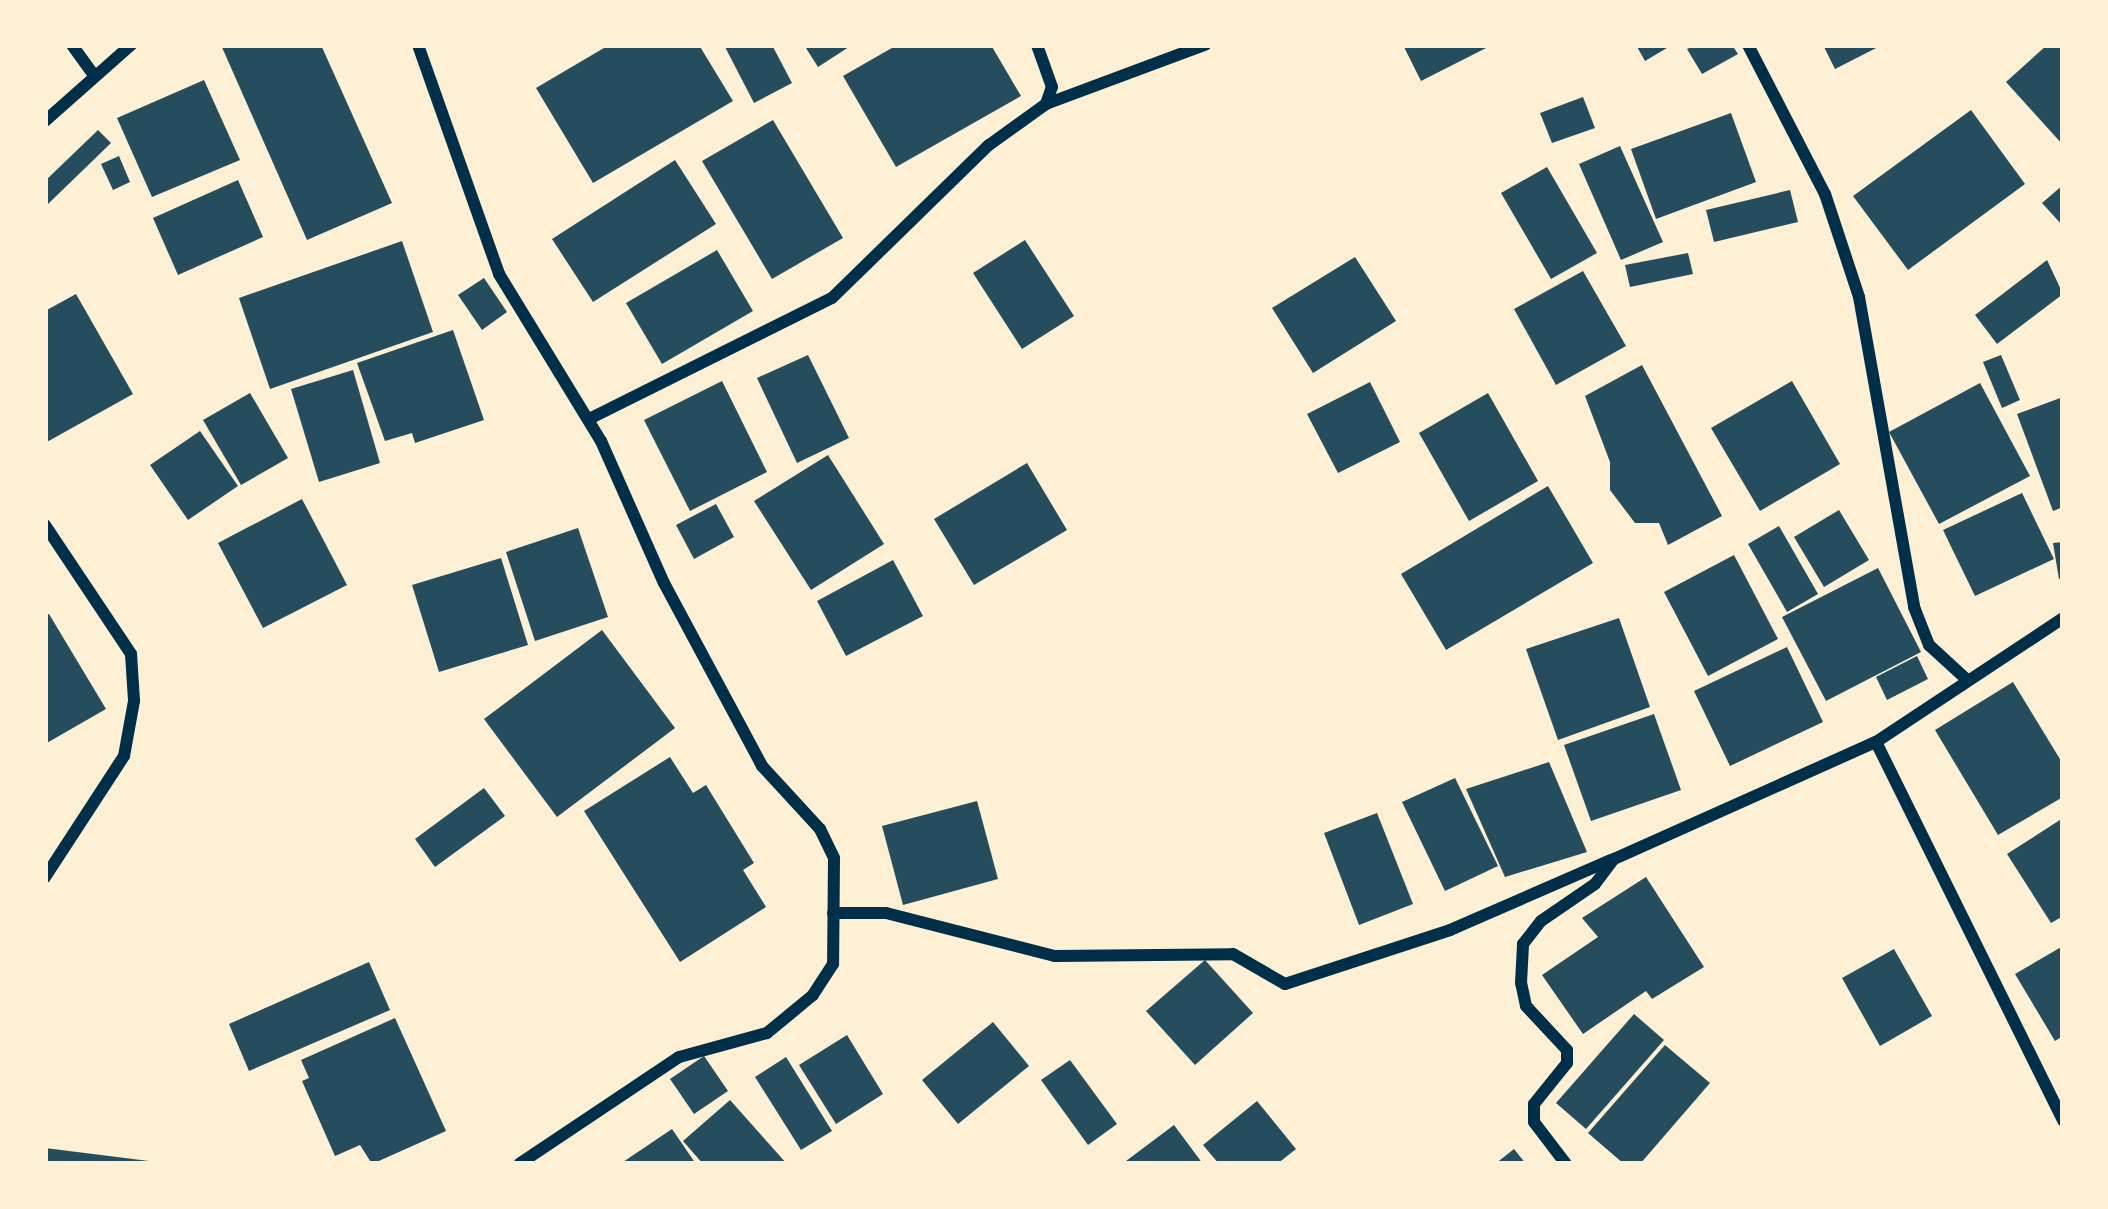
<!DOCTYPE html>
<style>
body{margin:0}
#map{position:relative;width:2108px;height:1209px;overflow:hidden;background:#fdf0d5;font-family:"Noto Serif",serif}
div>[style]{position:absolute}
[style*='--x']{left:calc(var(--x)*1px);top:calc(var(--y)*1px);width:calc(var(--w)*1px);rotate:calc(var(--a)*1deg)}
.building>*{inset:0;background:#264d5e}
.minor>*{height:12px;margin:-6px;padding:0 6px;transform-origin:6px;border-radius:6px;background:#003049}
span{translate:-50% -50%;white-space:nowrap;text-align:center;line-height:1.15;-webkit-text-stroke:9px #fdf0d5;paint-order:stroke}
.frame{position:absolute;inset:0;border:48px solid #fdf0d5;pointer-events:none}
</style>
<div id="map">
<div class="building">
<i style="clip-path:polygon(221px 45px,321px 45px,392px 203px,307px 240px)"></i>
<i style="clip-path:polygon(609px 45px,699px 45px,733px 101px,593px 183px,536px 88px)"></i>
<i style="clip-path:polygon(724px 45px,772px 45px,792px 83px,754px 103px)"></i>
<i style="clip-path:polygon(804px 45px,852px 45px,818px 67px)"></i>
<i style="clip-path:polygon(897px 45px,991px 45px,1021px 96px,896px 167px,843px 76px)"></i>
<i style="clip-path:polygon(1403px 45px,1492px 45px,1421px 81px)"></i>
<i style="clip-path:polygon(1636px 45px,1672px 45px,1645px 61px)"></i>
<i style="clip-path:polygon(1695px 45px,1732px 45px,1738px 54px,1702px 74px,1687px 49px)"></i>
<i style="clip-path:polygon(1823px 45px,1882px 45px,1835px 69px)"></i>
<i style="clip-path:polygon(2047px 45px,2063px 45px,2063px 145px,2006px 82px)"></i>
<i style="clip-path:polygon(204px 80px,240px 160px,152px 197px,117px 118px)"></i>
<i style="clip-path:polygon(1583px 97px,1595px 128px,1552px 143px,1540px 113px)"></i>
<i style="clip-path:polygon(1971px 110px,2025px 184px,1908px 270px,1853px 196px)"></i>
<i style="clip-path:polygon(1731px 113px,1756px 182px,1656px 219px,1631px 149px)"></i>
<i style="clip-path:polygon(773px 120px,843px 238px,772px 279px,702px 161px)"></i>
<i style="clip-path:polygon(98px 130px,111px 143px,48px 204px,45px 181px)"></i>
<i style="clip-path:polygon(1620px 146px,1663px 242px,1621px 260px,1579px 164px)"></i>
<i style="clip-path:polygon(119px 156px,130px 182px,113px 190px,101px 164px)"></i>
<i style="clip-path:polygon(675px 160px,716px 224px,593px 302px,552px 239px)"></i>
<i style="clip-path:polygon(1547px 167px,1597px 253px,1551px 279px,1501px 193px)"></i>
<i style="clip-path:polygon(238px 180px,263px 237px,178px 275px,153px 218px)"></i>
<i style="clip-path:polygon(2063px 185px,2063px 226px,2042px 203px)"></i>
<i style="clip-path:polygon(1790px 190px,1798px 222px,1714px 242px,1706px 210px)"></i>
<i style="clip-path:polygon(1025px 240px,1074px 316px,1022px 349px,973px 273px)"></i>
<i style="clip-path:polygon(402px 241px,433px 332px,270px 389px,239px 298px)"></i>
<i style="clip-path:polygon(717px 250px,753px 311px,662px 364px,626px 303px)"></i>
<i style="clip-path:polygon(1688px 253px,1693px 274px,1630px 287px,1625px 265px)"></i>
<i style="clip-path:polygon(1355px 257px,1396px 321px,1313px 373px,1272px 308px)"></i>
<i style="clip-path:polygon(2047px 260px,2063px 294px,1997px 344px,1975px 315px)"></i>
<i style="clip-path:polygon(1583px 271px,1626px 346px,1556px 385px,1514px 309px)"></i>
<i style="clip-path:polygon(484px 278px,507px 312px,482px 330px,458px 295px)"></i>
<i style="clip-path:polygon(76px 294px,133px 394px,45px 443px,45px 311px)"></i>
<i style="clip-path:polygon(453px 330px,484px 420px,415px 443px,412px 433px,385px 441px,357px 363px)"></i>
<i style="clip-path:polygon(808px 355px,849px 438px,797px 463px,757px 378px)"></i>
<i style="clip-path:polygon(2001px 355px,2020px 400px,2002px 408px,1983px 362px)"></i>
<i style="clip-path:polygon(1642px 365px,1722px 516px,1668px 545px,1659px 523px,1635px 523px,1610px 490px,1610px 462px,1585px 396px)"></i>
<i style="clip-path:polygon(353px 370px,380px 463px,319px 482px,291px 389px)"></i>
<i style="clip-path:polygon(722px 381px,767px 472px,690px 511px,644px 420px)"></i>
<i style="clip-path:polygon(1792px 381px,1840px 464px,1760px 511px,1711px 428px)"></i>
<i style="clip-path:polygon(1370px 382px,1400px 442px,1338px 473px,1307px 414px)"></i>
<i style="clip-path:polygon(1980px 383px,2030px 476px,1939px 524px,1889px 432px)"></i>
<i style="clip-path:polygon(250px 393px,288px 458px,241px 485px,203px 420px)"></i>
<i style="clip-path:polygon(1488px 393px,1538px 481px,1469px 521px,1419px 433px)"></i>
<i style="clip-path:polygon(2063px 397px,2063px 507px,2053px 511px,2017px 414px)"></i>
<i style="clip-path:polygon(200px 431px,238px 486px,188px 520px,150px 465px)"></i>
<i style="clip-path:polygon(828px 455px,884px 544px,811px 590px,754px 501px)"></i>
<i style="clip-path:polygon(1027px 463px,1067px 530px,974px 585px,934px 519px)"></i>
<i style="clip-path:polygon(1548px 486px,1593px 563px,1446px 650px,1401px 574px)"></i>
<i style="clip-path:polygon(2022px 493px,2054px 559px,1975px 596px,1943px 530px)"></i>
<i style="clip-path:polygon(302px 499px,347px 585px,263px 628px,218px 543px)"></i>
<i style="clip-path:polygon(716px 504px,734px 537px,694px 559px,676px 525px)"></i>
<i style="clip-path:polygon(1839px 510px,1869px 560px,1824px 587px,1794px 537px)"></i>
<i style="clip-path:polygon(1779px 526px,1818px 594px,1787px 612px,1748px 544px)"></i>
<i style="clip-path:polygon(578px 528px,608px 617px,535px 641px,506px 552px)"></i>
<i style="clip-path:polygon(2063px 542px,2063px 578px,2059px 579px,2053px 543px)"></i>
<i style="clip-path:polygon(1734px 555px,1778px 639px,1708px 676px,1664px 592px)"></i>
<i style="clip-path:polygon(501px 558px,528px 645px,439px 672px,412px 585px)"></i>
<i style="clip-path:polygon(893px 560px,923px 616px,846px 656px,817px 601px)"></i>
<i style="clip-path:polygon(1878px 568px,1921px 652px,1826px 701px,1782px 617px)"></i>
<i style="clip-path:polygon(49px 614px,106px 709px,45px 744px,45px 616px)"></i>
<i style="clip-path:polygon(1619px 618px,1650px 707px,1558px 740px,1526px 649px)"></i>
<i style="clip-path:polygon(602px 630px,675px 728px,557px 817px,484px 719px)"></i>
<i style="clip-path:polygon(1787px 647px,1823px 722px,1730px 766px,1694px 691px)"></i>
<i style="clip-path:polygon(1917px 656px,1928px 679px,1887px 700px,1876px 677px)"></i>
<i style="clip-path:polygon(2013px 682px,2063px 764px,2063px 797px,1998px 835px,1935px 730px)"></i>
<i style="clip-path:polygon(1654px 714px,1681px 790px,1591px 821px,1564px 745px)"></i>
<i style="clip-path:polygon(670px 757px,693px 793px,706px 785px,754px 863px,743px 870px,766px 907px,680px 962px,584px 811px)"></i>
<i style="clip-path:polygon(1549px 762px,1587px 852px,1505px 877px,1466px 789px)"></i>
<i style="clip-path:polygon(1455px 778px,1498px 866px,1445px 891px,1402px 802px)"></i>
<i style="clip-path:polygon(484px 788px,505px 816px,435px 867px,415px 839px)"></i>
<i style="clip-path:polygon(977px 801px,998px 879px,903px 905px,882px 826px)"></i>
<i style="clip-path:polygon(1377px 813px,1413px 904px,1359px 925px,1324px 833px)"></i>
<i style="clip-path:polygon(2063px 818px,2063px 916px,2051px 923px,2007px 854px)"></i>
<i style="clip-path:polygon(1646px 877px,1704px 967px,1652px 999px,1646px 991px,1583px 1034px,1542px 975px,1598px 937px,1582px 918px)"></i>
<i style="clip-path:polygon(2063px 946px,2063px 1036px,2055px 1041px,2015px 974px)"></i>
<i style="clip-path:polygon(1894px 949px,1932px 1016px,1880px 1046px,1842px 978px)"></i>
<i style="clip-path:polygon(1205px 960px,1253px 1013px,1195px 1065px,1146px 1011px)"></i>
<i style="clip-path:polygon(369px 962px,390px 1010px,249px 1071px,229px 1024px)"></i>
<i style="clip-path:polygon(1634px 1014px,1664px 1040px,1586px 1129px,1556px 1103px)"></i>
<i style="clip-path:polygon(395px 1018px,446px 1131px,372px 1164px,360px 1145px,335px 1156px,302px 1081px,309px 1078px,301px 1060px)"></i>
<i style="clip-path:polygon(993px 1022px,1029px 1066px,958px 1124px,922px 1080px)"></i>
<i style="clip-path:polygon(847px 1035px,883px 1094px,836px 1124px,799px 1065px)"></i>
<i style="clip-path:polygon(1665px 1045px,1710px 1083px,1640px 1164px,1624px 1164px,1588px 1133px)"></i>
<i style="clip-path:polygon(704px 1056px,728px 1091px,694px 1114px,670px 1079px)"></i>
<i style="clip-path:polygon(786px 1057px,832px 1131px,801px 1150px,755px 1077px)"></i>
<i style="clip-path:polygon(1070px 1060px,1117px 1124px,1088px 1145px,1041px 1080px)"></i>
<i style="clip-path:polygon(730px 1100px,787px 1164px,703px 1164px,683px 1141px)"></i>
<i style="clip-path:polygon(1257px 1101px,1296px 1149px,1277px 1164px,1219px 1164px,1203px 1145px)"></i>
<i style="clip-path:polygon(1174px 1125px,1203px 1164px,1122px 1164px)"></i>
<i style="clip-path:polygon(672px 1129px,696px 1164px,620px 1164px)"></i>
<i style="clip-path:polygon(45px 1148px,149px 1161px,149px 1164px,45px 1164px)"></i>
<i style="clip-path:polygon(1514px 1149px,1526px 1164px,1495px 1164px)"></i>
</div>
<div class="minor">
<i style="--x:72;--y:45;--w:37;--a:54"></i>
<i style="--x:418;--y:45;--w:243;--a:70.5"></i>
<i style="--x:499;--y:274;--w:196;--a:58.6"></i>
<i style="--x:601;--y:441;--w:155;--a:66.1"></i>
<i style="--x:664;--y:583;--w:208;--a:61.8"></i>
<i style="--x:762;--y:766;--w:86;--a:47.4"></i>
<i style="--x:820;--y:829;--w:32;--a:64"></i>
<i style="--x:834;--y:858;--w:106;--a:90.5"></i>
<i style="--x:833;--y:964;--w:37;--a:123"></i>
<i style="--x:813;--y:995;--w:60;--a:140.4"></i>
<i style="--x:767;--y:1033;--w:91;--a:164.7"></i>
<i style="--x:679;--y:1057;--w:192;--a:146.2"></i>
<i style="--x:1748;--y:45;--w:168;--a:62.7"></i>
<i style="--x:1825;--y:194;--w:108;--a:71.7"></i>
<i style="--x:1859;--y:297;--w:315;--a:79.9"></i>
<i style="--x:1914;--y:607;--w:41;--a:68.5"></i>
<i style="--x:1929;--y:645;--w:49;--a:42.5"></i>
<i style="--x:1046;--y:104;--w:170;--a:-20.4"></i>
<i style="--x:45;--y:121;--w:115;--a:-41.5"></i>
<i style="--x:589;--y:419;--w:271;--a:-26.5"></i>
<i style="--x:832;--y:298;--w:219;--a:-44.3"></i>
<i style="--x:989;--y:145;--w:70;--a:-35.7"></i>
<i style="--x:1046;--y:104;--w:18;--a:-71"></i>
<i style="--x:1052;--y:87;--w:45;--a:-109.7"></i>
<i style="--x:45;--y:525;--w:155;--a:56.3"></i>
<i style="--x:131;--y:654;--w:47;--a:86.3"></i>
<i style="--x:134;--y:701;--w:56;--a:100.3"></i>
<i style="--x:124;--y:756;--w:145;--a:123.1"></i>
<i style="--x:1876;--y:742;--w:423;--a:63.7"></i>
<i style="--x:833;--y:913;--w:53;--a:0"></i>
<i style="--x:886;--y:913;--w:174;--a:14.3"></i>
<i style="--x:1055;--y:956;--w:178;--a:-0.6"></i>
<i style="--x:1233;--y:954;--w:60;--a:30"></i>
<i style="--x:1285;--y:984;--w:174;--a:-18.1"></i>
<i style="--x:1450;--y:930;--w:176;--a:-23.5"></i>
<i style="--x:1566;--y:1164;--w:53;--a:-127.3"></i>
<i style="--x:1534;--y:1122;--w:18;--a:-90"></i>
<i style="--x:1534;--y:1104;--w:53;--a:-51.2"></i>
<i style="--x:1567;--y:1063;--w:13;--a:-90"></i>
<i style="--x:1567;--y:1050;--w:60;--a:-133"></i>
<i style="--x:1526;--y:1006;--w:24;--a:-102"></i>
<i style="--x:1521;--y:983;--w:39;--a:-87"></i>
<i style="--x:1523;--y:944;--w:29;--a:-52"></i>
<i style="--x:1541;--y:921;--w:65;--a:-34.4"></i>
<i style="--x:1595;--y:884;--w:31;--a:-53"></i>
<i style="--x:1614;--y:859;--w:287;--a:-24.1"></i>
<i style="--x:1876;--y:742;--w:224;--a:-33.5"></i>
</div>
<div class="frame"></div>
</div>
